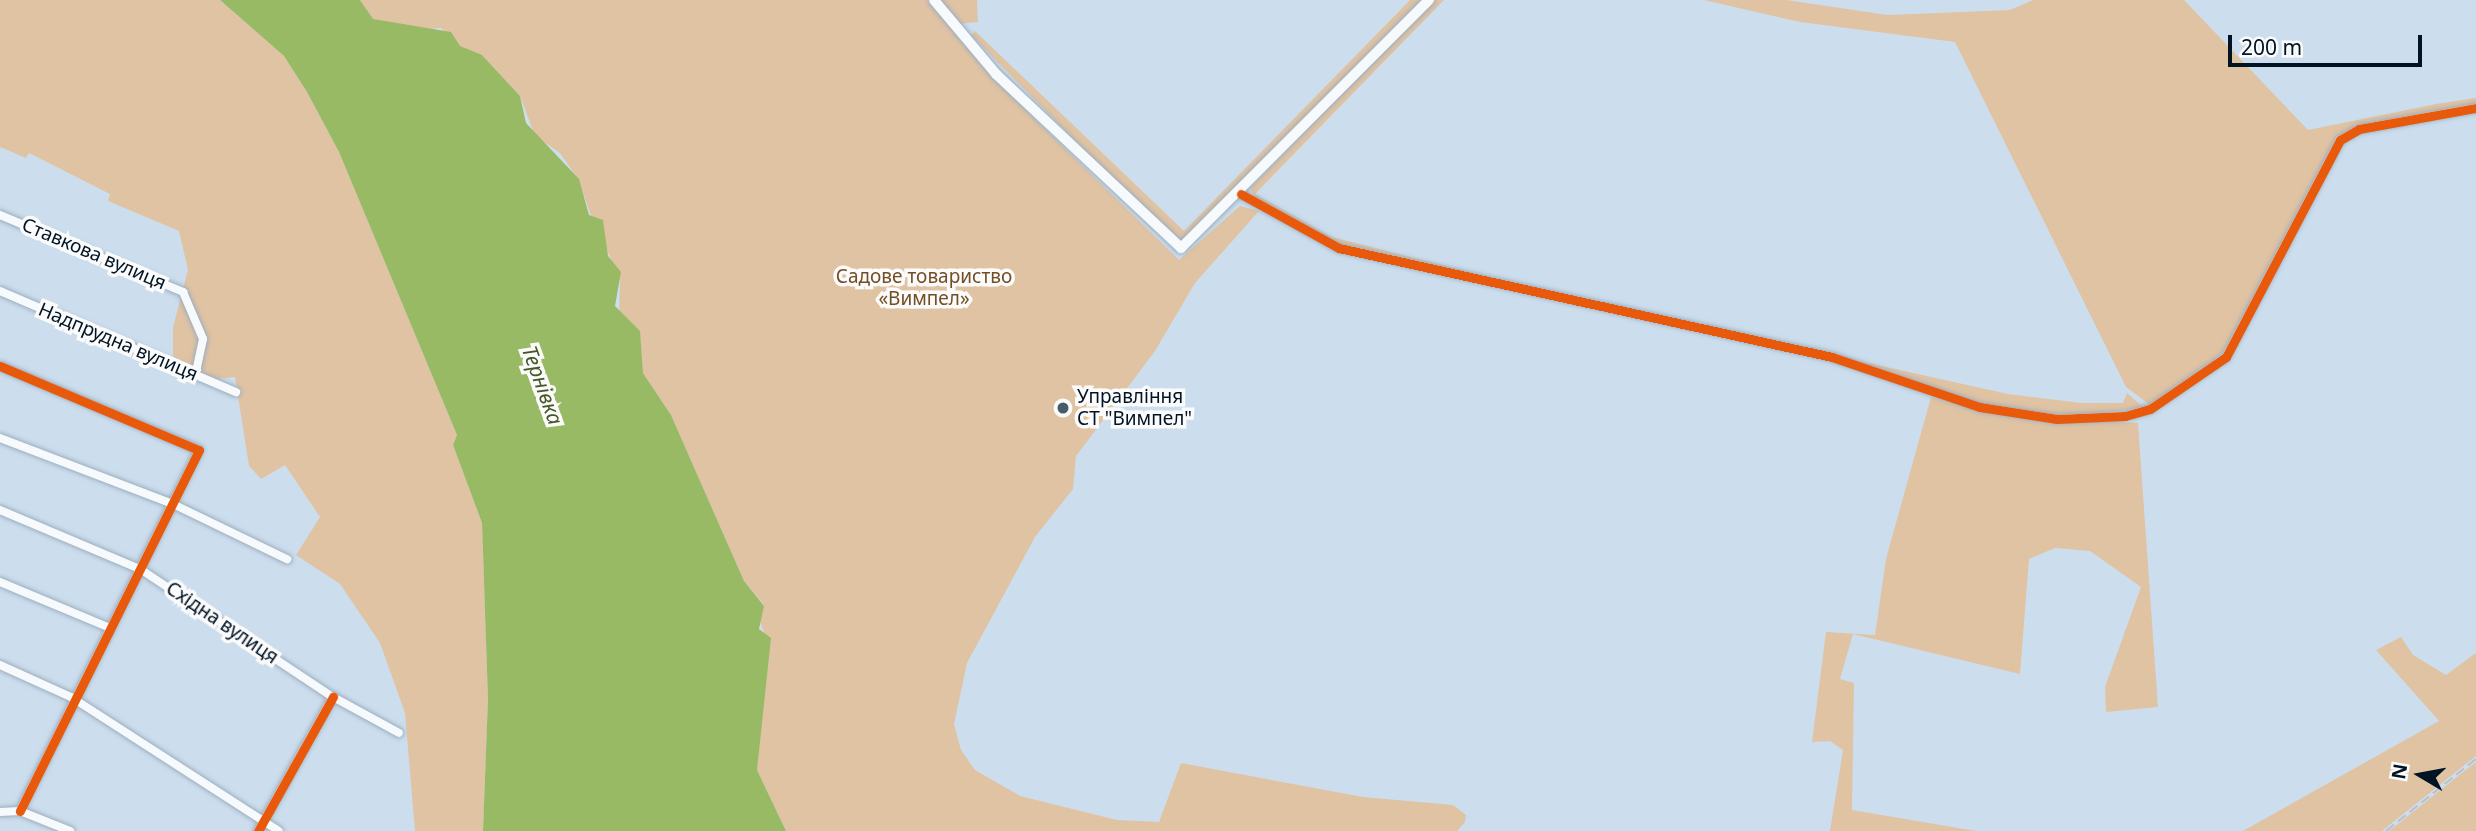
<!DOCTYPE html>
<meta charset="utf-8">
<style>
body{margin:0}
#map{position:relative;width:2476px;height:831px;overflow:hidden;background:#ccdeee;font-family:"Noto Sans",sans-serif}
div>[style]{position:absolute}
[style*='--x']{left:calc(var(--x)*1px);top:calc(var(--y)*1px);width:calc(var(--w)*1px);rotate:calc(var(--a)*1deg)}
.green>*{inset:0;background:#e0c3a3}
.water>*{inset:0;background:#98ba64}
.roads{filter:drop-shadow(0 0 2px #9daebe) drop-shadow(0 0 2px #9daebe)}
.street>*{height:8px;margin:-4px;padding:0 4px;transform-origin:4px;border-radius:4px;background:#f7fafc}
.secondary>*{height:10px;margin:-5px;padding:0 5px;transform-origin:5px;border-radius:5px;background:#f7fafc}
.rail>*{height:2px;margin-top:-1px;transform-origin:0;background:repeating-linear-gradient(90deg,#bbc0c4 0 10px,transparent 0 15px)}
.cycleway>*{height:9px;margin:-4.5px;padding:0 4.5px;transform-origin:4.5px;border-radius:4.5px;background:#e8590c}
.dots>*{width:19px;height:19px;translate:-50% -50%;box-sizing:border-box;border:4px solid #fbfbfb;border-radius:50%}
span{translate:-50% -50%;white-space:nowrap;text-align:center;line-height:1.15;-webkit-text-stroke:7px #fbfbfb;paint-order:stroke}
.street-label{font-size:19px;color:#011424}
.park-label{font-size:19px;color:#734e25}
.poi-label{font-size:19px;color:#011424}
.left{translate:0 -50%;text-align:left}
.water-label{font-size:21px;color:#465827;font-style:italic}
.north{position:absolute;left:2385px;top:740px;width:70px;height:70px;-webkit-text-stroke:5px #fbfbfb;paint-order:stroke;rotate:280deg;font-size:19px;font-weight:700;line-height:28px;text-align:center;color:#011424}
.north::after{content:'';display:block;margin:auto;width:24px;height:32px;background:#011424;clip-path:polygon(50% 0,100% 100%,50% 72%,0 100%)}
.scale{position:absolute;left:2228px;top:35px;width:194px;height:32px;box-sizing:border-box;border:4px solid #011424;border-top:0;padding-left:9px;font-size:21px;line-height:24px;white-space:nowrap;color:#011424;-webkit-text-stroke:5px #fbfbfb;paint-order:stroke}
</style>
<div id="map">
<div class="green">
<i style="clip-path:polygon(0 0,220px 0,284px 56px,307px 92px,339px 152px,457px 435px,453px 445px,482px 523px,488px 699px,483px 831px,415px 831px,405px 713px,380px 643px,340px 584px,296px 555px,320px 517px,285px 465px,261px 479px,249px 466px,235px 377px,208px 380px,173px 361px,173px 327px,188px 270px,179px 231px,108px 201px,110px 194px,29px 153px,26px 158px,0 147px)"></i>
<i style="clip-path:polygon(360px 0,929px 0,993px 78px,1179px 260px,1240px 206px,1259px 211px,1195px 283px,1155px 351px,1076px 456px,1073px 489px,1035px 537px,967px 663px,954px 724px,961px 750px,975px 770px,1020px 796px,1117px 820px,1159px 822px,1181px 763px,1363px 797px,1453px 805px,1466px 815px,1465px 822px,1457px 831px,786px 831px,757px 770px,765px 635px,758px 616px,764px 605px,744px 581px,671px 415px,643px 373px,640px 335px,619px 316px,620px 280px,603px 241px,603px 220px,592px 218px,578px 179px,560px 153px,535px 136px,520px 96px,482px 55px,467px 53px,441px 28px,413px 30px,372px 19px)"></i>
<i style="clip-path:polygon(939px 0,977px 0,978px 22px,958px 24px)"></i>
<i style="clip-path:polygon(1410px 0,1421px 0,1183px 241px,1166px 233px,971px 35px,975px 31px,1184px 231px)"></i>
<i style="clip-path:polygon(1434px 0,1444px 0,1255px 194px,1332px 237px,1553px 293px,2008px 394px,2082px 403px,2123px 403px,2127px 393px,2144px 408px,2057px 417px,1981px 404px,1888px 372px,1340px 245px,1258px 202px,1250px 188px)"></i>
<i style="clip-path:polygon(1704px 0,1786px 0,1888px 15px,2010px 10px,2033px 0,2184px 0,2308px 130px,2436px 104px,2476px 98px,2476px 105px,2358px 126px,2338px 139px,2229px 345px,2200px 375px,2150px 405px,2126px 387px,1955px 42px,1800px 22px)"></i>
<i style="clip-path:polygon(1931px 397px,2017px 418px,2138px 423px,2158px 707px,2106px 712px,2105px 687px,2141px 587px,2090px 551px,2055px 548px,2029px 559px,2020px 674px,1853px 634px,1840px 679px,1854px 683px,1852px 810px,1976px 831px,1830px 831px,1843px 750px,1830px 741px,1812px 742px,1826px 632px,1875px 635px,1886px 559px)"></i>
<i style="clip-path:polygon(2401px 637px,2413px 655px,2446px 675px,2476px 653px,2476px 756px,2382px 831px,2243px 831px,2439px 721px,2376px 650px)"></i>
<i style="clip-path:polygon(2476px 762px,2476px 831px,2389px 831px,2458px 776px)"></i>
</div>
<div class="water">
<i style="clip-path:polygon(220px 0,360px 0,373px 19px,451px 32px,460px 46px,482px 55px,520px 96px,526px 123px,579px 179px,589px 215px,603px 220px,608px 256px,621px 272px,615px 306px,640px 331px,643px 373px,671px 415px,744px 581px,764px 606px,759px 629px,771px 638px,757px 770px,786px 831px,483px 831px,488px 699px,482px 523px,453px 445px,457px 435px,339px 152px,307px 92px,284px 56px)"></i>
</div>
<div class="roads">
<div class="street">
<i style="--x:1241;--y:194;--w:112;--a:28.9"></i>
<i style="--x:1339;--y:248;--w:505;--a:12.47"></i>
<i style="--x:1832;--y:357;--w:156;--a:18.7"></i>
<i style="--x:1980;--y:407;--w:78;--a:8.9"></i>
<i style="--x:2057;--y:419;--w:68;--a:-2.5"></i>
<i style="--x:2125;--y:416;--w:26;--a:-16"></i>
<i style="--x:2150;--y:409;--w:92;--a:-34.4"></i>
<i style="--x:2226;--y:357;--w:245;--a:-62.3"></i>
<i style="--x:2340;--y:140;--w:22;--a:-30"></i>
<i style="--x:2359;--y:129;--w:119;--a:-10.2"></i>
<i style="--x:0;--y:215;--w:199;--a:22.8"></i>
<i style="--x:183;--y:292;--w:51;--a:66.9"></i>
<i style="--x:203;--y:339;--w:38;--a:102"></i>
<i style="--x:0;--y:291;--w:257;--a:23.2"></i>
<i style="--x:0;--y:366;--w:216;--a:22.9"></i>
<i style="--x:199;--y:450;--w:403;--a:116.4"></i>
<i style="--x:0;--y:438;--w:185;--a:20.9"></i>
<i style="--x:173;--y:504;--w:127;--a:25.8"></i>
<i style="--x:0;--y:510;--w:152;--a:22.9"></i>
<i style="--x:140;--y:569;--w:232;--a:33.6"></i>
<i style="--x:333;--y:697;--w:75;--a:28.6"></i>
<i style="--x:0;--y:582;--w:119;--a:22.7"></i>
<i style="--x:0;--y:665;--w:78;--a:24.3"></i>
<i style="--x:71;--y:697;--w:247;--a:32.8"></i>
<i style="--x:0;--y:812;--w:20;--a:-3"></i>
<i style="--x:20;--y:811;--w:54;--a:21.8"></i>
<i style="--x:258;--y:831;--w:154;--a:-60.8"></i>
</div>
<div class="secondary">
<i style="--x:934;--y:0;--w:97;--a:50"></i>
<i style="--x:996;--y:74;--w:254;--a:43.2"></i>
<i style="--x:1181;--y:248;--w:351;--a:-45"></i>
</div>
</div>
<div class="rail">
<i style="--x:2386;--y:831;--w:115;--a:-38.7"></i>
</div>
<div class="cycleway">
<i style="--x:1241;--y:194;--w:112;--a:28.9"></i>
<i style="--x:1339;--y:248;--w:505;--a:12.47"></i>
<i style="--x:1832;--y:357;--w:156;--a:18.7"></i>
<i style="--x:1980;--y:407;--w:78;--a:8.9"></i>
<i style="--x:2057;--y:419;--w:68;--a:-2.5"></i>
<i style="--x:2125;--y:416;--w:26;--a:-16"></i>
<i style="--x:2150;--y:409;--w:92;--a:-34.4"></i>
<i style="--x:2226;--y:357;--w:245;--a:-62.3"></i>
<i style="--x:2340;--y:140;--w:22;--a:-30"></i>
<i style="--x:2359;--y:129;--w:119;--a:-10.2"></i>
<i style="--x:0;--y:366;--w:216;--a:22.9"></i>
<i style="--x:199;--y:450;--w:403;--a:116.4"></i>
<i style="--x:258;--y:831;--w:154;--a:-60.8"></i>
</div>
<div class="dots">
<i style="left:1063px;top:408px;background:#485b6b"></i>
</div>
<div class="street-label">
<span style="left:94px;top:254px;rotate:23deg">Ставкова вулиця</span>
<span style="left:118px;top:342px;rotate:23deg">Надпрудна вулиця</span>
<span style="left:222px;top:623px;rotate:34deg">Східна вулиця</span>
</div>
<div class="park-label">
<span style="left:924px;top:288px">Садове товариство<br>«Вимпел»</span>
</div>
<div class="poi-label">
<span class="left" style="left:1077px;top:408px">Управління<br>СТ "Вимпел"</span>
</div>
<div class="water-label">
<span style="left:543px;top:385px;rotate:70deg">Тернівка</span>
</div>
<div class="north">N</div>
<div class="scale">200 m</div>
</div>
